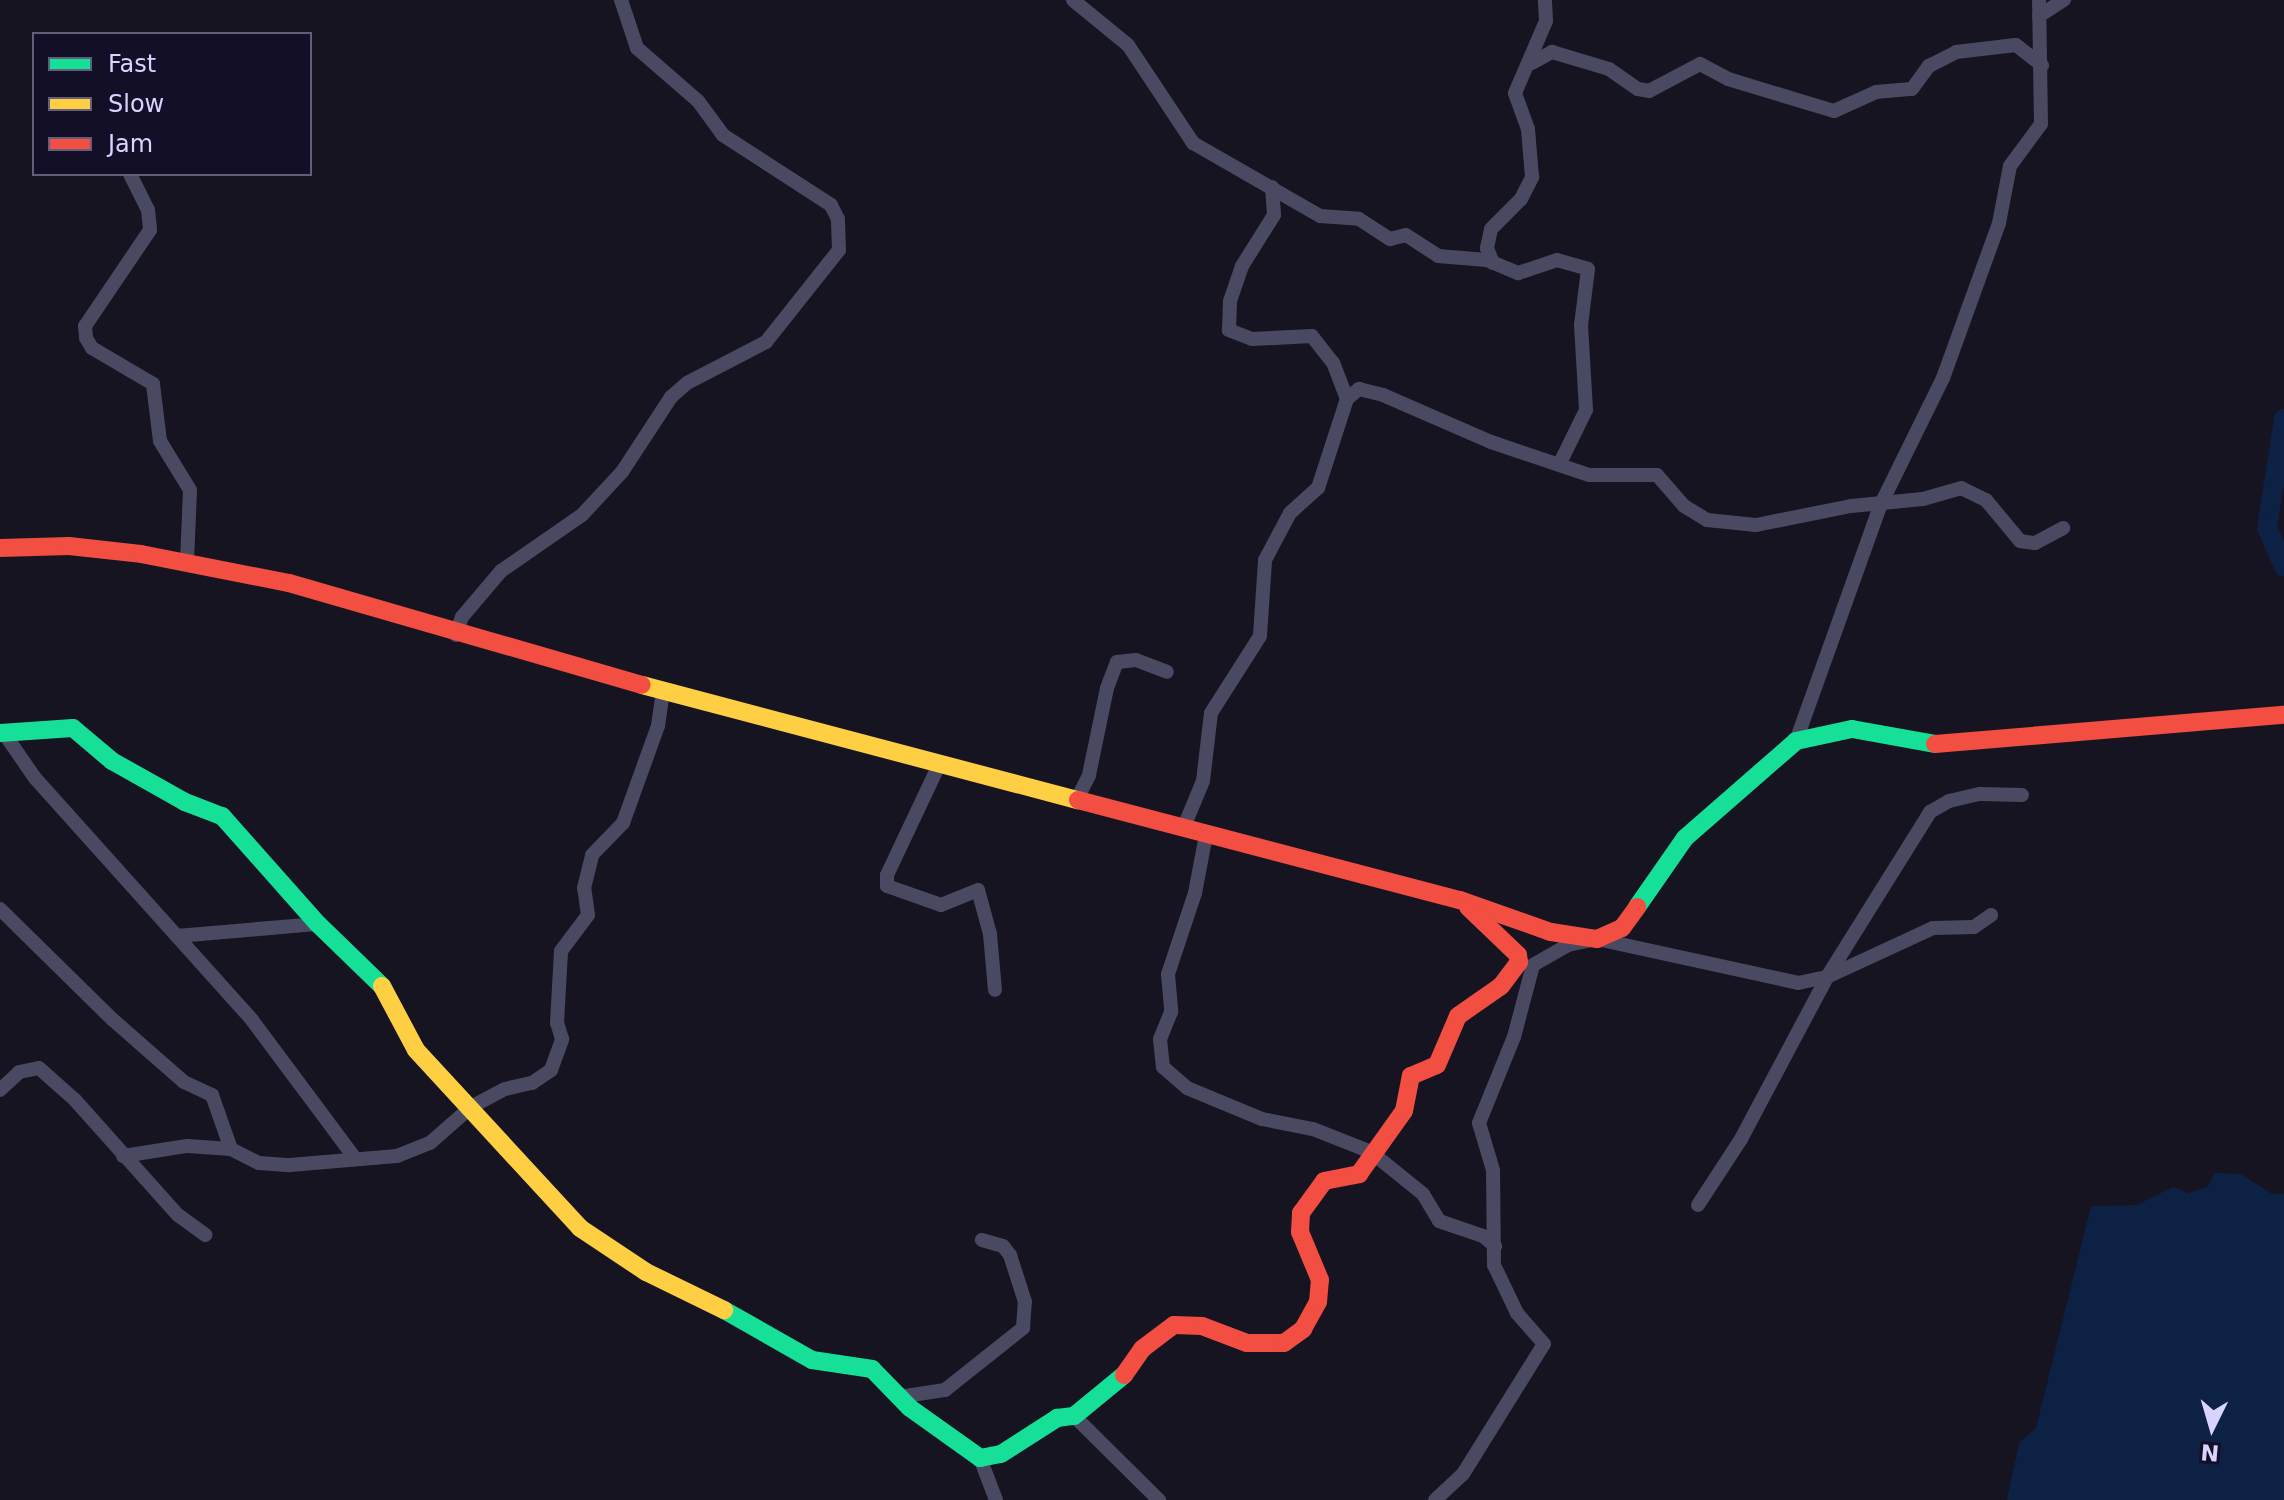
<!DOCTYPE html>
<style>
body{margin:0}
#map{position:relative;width:2284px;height:1500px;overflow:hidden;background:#161421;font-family:"DejaVu Sans",sans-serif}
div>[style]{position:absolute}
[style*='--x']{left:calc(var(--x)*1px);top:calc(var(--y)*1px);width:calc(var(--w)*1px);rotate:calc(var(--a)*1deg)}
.water>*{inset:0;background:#0d2144}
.river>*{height:20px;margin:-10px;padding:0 10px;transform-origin:10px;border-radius:10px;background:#0d2144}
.street>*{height:14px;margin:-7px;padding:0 7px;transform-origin:7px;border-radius:7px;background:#4a4962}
.fast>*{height:18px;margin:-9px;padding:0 9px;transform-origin:9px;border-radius:9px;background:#16e098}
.slow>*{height:18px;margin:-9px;padding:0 9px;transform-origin:9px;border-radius:9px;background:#ffcf43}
.jam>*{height:18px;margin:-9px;padding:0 9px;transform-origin:9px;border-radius:9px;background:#f24e42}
span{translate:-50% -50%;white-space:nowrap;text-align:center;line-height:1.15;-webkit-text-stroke:6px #130f26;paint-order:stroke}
.legend{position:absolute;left:32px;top:32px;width:280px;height:144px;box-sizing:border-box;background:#130f26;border:2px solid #625e7d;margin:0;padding:10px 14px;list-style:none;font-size:24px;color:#d9d4ff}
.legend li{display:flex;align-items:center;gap:16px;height:40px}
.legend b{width:40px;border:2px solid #625e7d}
.north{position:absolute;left:2172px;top:1388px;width:80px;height:80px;-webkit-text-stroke:6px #130f26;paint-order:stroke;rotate:185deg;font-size:22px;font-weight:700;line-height:32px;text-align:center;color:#d9d4ff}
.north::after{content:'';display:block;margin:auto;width:28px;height:36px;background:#d9d4ff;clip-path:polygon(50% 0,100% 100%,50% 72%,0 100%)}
</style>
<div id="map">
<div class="water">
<i style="clip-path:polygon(2215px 1173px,2241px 1174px,2272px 1194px,2284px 1194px,2284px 1500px,2007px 1500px,2019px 1443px,2036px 1428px,2091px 1206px,2137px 1205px,2173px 1187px,2188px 1193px,2207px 1187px)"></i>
</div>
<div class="river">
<i style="--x:2284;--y:419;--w:109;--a:98.9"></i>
<i style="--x:2267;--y:527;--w:43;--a:67"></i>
</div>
<div class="street">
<i style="--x:1073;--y:0;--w:71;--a:39.3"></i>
<i style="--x:1128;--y:45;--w:118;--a:56.4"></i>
<i style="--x:1193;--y:143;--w:146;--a:29.9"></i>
<i style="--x:1320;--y:216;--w:39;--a:4"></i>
<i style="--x:1359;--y:219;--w:37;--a:33"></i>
<i style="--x:1390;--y:239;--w:16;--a:-14"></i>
<i style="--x:1406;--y:235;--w:38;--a:33"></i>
<i style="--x:1438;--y:256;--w:49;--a:4.7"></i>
<i style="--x:1487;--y:260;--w:34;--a:23"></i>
<i style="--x:1518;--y:273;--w:41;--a:-18.4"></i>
<i style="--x:1557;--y:260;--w:32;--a:16"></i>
<i style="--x:1588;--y:269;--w:56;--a:97.1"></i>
<i style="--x:1581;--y:325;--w:85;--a:86.6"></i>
<i style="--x:1586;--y:410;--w:61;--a:116.1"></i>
<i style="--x:2039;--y:16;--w:30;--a:-33"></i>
<i style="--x:1532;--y:63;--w:23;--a:-29"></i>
<i style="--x:1552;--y:52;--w:59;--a:16.6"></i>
<i style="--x:1609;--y:69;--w:35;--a:35"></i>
<i style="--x:1638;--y:89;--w:11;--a:10"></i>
<i style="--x:1649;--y:91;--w:58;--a:-27.9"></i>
<i style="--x:1700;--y:64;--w:32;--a:28"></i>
<i style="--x:1728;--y:79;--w:111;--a:16.8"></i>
<i style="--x:1834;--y:111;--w:46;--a:-24.3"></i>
<i style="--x:1876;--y:92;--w:36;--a:-5"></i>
<i style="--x:1912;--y:89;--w:29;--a:-54"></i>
<i style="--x:1929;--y:66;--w:30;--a:-27"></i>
<i style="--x:1956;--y:52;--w:60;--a:-6.7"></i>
<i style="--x:2016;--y:45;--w:33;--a:38"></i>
<i style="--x:130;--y:174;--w:40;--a:63.4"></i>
<i style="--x:148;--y:210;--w:20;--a:84"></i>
<i style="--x:150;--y:230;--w:116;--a:124.1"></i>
<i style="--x:85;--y:326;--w:12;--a:85"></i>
<i style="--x:86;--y:338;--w:12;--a:59"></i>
<i style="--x:92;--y:348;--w:71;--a:30.5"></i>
<i style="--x:153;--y:384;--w:57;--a:83"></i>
<i style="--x:160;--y:441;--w:57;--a:58.5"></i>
<i style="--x:190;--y:490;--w:72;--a:92.4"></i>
<i style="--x:1493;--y:263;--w:16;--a:-112"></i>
<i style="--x:1487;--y:248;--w:19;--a:-78"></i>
<i style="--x:1491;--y:229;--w:42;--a:-45"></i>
<i style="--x:1521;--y:199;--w:25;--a:-63"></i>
<i style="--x:1532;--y:177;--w:48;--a:-94.8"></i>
<i style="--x:1528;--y:129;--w:38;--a:-110"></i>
<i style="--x:1515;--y:93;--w:78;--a:-66.7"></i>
<i style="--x:1546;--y:21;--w:21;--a:-93"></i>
<i style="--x:1347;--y:399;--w:16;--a:-40"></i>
<i style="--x:1359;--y:389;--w:25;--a:14"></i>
<i style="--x:1383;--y:395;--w:118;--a:23.5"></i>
<i style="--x:1491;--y:442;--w:103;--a:18.6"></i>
<i style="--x:1589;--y:475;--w:68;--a:0"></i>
<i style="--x:1657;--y:475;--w:41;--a:48.9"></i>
<i style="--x:1684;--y:506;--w:27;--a:31"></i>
<i style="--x:1707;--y:520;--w:49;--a:5.8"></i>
<i style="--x:1756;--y:525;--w:97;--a:-11.3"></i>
<i style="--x:1851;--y:506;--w:72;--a:-5.6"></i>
<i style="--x:1923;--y:499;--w:40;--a:-16"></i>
<i style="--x:1961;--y:488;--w:28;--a:26"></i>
<i style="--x:1986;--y:500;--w:53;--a:50.3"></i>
<i style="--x:2020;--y:541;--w:15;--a:8"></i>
<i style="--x:2035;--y:543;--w:32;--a:-28"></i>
<i style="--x:456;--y:635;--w:19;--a:-72"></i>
<i style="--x:462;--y:617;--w:60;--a:-49.7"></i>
<i style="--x:501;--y:571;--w:98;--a:-34.7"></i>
<i style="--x:582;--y:515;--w:59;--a:-47.1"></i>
<i style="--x:622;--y:472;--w:90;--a:-56.8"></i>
<i style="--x:671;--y:397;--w:21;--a:-41"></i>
<i style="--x:687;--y:383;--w:89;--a:-27.4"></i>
<i style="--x:766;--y:342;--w:117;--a:-51.6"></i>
<i style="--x:839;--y:250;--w:31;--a:-92"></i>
<i style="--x:838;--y:219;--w:16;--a:-117"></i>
<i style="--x:831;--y:205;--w:129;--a:-147.1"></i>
<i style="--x:723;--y:135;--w:42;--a:-126.3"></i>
<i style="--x:698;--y:101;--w:81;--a:-139"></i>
<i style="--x:637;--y:48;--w:51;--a:-108.4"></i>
<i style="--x:6;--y:736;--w:51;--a:55.4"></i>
<i style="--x:35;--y:778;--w:325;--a:48.1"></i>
<i style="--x:252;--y:1020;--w:171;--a:53.3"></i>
<i style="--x:1796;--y:741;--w:252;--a:-70.3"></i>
<i style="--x:1881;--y:504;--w:140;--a:-63.8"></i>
<i style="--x:1943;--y:378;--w:165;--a:-70.1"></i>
<i style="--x:1999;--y:223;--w:58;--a:-79.1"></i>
<i style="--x:2010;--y:166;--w:52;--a:-53.6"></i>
<i style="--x:2041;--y:124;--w:124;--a:-90.9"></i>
<i style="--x:939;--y:765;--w:122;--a:115.3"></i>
<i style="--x:887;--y:875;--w:11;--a:90"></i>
<i style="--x:887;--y:886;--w:57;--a:19.4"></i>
<i style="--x:941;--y:905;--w:40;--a:-22"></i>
<i style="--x:978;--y:890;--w:46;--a:74.7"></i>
<i style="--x:990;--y:934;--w:56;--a:84.9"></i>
<i style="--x:1076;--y:801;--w:29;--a:-63"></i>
<i style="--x:1089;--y:775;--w:89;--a:-78.3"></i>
<i style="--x:1107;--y:688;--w:28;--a:-69"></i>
<i style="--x:1117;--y:662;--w:19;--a:-6"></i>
<i style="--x:1136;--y:660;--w:33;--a:21"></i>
<i style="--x:1183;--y:829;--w:52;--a:-67.4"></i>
<i style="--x:1203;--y:781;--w:68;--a:-83.3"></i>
<i style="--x:1211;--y:713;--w:91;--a:-57.5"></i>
<i style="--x:1260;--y:636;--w:76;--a:-86.2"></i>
<i style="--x:1265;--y:560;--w:53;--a:-62"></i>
<i style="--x:1290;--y:513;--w:38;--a:-42"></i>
<i style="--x:1318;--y:488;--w:94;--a:-72"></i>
<i style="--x:1347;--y:399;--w:39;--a:-111"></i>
<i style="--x:1333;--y:363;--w:34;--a:-128"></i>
<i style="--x:1312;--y:336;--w:60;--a:177.1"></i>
<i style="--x:1252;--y:339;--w:25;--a:-159"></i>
<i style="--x:1229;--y:330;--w:29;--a:-88"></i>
<i style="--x:1230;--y:301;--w:37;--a:-71"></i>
<i style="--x:1242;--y:266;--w:60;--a:-57.9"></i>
<i style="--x:1274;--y:215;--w:28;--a:-94"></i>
<i style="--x:1206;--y:835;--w:59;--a:100.7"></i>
<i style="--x:1195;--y:893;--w:85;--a:108.4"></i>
<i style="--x:1168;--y:974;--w:38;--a:85"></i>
<i style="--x:1171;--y:1012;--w:29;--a:112"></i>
<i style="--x:1160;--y:1039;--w:28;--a:84"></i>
<i style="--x:1163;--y:1067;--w:32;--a:41"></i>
<i style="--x:1187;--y:1088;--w:81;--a:22.5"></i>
<i style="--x:1262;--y:1119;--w:52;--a:11.1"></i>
<i style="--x:1313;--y:1129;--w:62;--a:21.6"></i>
<i style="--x:1371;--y:1152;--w:67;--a:38.9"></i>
<i style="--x:1423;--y:1194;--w:31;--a:59"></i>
<i style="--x:1439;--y:1221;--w:46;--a:18.8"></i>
<i style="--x:1483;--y:1236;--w:16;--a:40"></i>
<i style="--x:0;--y:909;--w:157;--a:44.5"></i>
<i style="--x:112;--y:1019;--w:96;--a:41.2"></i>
<i style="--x:184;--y:1082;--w:31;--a:25"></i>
<i style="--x:212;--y:1095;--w:57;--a:70.6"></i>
<i style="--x:177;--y:936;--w:142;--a:-4.9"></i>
<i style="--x:0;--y:1090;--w:26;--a:-43"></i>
<i style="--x:19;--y:1072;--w:20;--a:-11"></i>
<i style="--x:39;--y:1068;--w:48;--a:41.6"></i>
<i style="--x:75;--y:1100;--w:154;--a:48.2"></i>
<i style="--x:178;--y:1215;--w:34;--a:36"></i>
<i style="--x:123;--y:1156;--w:65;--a:-8.9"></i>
<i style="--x:187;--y:1146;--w:44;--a:3.9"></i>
<i style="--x:231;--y:1149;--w:31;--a:27"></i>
<i style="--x:259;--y:1163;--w:31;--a:4"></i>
<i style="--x:290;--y:1165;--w:107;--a:-4.8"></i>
<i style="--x:397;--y:1156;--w:35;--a:-22"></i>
<i style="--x:430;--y:1143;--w:55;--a:-41.3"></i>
<i style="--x:471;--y:1107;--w:38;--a:-28"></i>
<i style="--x:505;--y:1089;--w:28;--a:-13"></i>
<i style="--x:532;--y:1083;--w:23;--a:-34"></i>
<i style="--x:551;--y:1070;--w:33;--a:-70"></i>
<i style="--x:562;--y:1039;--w:17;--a:-107"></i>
<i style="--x:557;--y:1023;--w:72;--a:-86.8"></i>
<i style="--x:561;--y:951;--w:45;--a:-53.1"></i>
<i style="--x:588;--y:915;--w:27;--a:-98"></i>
<i style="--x:584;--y:888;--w:34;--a:-76"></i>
<i style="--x:592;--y:855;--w:45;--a:-45.9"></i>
<i style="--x:623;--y:823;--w:103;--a:-70.2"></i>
<i style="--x:658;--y:726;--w:37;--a:-82"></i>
<i style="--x:1698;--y:1205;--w:79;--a:-56.9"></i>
<i style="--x:1741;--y:1139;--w:183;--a:-62"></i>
<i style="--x:1827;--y:977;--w:117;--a:-24.8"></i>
<i style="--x:1933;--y:928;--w:41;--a:-1.4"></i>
<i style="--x:1974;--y:927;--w:21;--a:-35"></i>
<i style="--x:899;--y:1397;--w:47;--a:-8.7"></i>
<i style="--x:945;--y:1390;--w:100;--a:-38.5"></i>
<i style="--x:1023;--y:1328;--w:26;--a:-86"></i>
<i style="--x:1025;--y:1302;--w:49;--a:-107.7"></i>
<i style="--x:1010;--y:1255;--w:11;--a:-128"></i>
<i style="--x:1003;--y:1246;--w:22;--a:-164"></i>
<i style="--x:1074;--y:1416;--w:120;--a:44.7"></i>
<i style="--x:980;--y:1458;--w:45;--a:69.1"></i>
<i style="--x:1435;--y:1500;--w:38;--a:-43"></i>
<i style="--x:1463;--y:1474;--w:153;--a:-58.1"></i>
<i style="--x:1544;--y:1344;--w:41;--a:-131.1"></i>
<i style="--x:1517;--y:1313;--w:53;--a:-115.6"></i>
<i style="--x:1494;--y:1265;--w:95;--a:-90.6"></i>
<i style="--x:1493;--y:1170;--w:49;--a:-106.6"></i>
<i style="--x:1479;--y:1123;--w:93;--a:-67.9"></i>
<i style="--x:1514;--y:1037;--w:74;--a:-75.2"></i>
<i style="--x:1533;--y:965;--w:40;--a:-29.7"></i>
<i style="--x:1568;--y:945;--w:30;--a:-12"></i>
<i style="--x:1597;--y:939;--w:206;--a:12.3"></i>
<i style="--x:1798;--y:983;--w:30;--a:-12"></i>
<i style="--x:1827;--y:977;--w:195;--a:-58"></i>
<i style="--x:1930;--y:812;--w:22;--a:-30"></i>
<i style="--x:1949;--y:801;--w:32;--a:-13"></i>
<i style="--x:1980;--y:794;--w:42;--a:1.4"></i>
</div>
<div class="fast">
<i style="--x:0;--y:733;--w:73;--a:-3.9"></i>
<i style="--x:73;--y:728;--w:51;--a:40.2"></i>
<i style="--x:112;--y:761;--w:84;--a:29.3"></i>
<i style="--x:185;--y:802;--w:40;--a:21"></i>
<i style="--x:222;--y:816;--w:144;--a:48.4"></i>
<i style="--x:318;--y:924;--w:89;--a:44.1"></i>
<i style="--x:1637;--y:907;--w:84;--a:-55.2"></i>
<i style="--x:1685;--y:838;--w:147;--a:-41.1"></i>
<i style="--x:1796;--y:741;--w:57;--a:-12.1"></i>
<i style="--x:1852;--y:729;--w:84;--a:10.2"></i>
<i style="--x:724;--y:1310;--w:101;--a:29.6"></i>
<i style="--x:812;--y:1360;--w:61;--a:8.5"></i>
<i style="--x:872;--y:1369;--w:54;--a:45.7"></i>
<i style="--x:910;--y:1408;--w:86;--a:35.5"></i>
<i style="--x:980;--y:1458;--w:21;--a:-11"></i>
<i style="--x:1001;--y:1454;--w:67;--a:-32.7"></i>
<i style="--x:1057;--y:1418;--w:17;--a:-7"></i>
<i style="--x:1074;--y:1416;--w:65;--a:-39.4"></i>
</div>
<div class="slow">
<i style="--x:642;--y:685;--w:451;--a:14.8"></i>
<i style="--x:382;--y:986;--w:72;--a:62"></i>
<i style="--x:416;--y:1050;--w:242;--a:47.3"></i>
<i style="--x:580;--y:1228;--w:79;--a:33.7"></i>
<i style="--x:646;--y:1272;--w:87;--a:26"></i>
</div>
<div class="jam">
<i style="--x:0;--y:548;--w:69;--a:-1.7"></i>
<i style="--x:69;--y:546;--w:72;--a:6.3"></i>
<i style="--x:141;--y:554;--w:151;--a:11.1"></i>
<i style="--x:289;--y:583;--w:367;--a:16.1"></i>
<i style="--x:1935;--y:744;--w:350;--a:-4.8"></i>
<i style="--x:1078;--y:800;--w:395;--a:14.7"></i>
<i style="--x:1460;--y:900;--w:96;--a:19.4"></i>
<i style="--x:1551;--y:932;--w:47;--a:8.7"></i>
<i style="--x:1597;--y:939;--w:27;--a:-24"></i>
<i style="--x:1622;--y:928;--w:26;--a:-54"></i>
<i style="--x:1124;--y:1375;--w:32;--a:-55"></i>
<i style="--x:1142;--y:1349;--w:40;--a:-37"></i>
<i style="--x:1174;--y:1325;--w:28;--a:2"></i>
<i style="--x:1202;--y:1326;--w:48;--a:20.7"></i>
<i style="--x:1247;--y:1343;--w:37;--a:0"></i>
<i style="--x:1284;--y:1343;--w:24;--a:-36"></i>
<i style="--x:1303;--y:1329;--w:31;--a:-61"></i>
<i style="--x:1318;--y:1302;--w:22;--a:-85"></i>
<i style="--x:1320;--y:1280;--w:52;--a:-112.6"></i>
<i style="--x:1300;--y:1232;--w:19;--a:-87"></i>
<i style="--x:1301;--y:1213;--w:39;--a:-54"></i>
<i style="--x:1324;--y:1181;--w:36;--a:-11"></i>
<i style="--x:1359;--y:1174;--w:77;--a:-54.5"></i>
<i style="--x:1404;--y:1111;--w:36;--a:-79"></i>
<i style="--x:1411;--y:1076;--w:28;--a:-23"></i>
<i style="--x:1437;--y:1065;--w:53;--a:-66.8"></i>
<i style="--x:1458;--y:1016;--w:52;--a:-34.9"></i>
<i style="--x:1501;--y:986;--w:30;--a:-53"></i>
<i style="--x:1519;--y:962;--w:7;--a:-98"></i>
<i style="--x:1518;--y:955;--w:69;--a:-136.2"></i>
</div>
<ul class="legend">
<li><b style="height:10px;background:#16e098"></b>Fast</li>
<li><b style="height:10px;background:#ffcf43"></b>Slow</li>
<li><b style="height:10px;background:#f24e42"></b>Jam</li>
</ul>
<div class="north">N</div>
</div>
